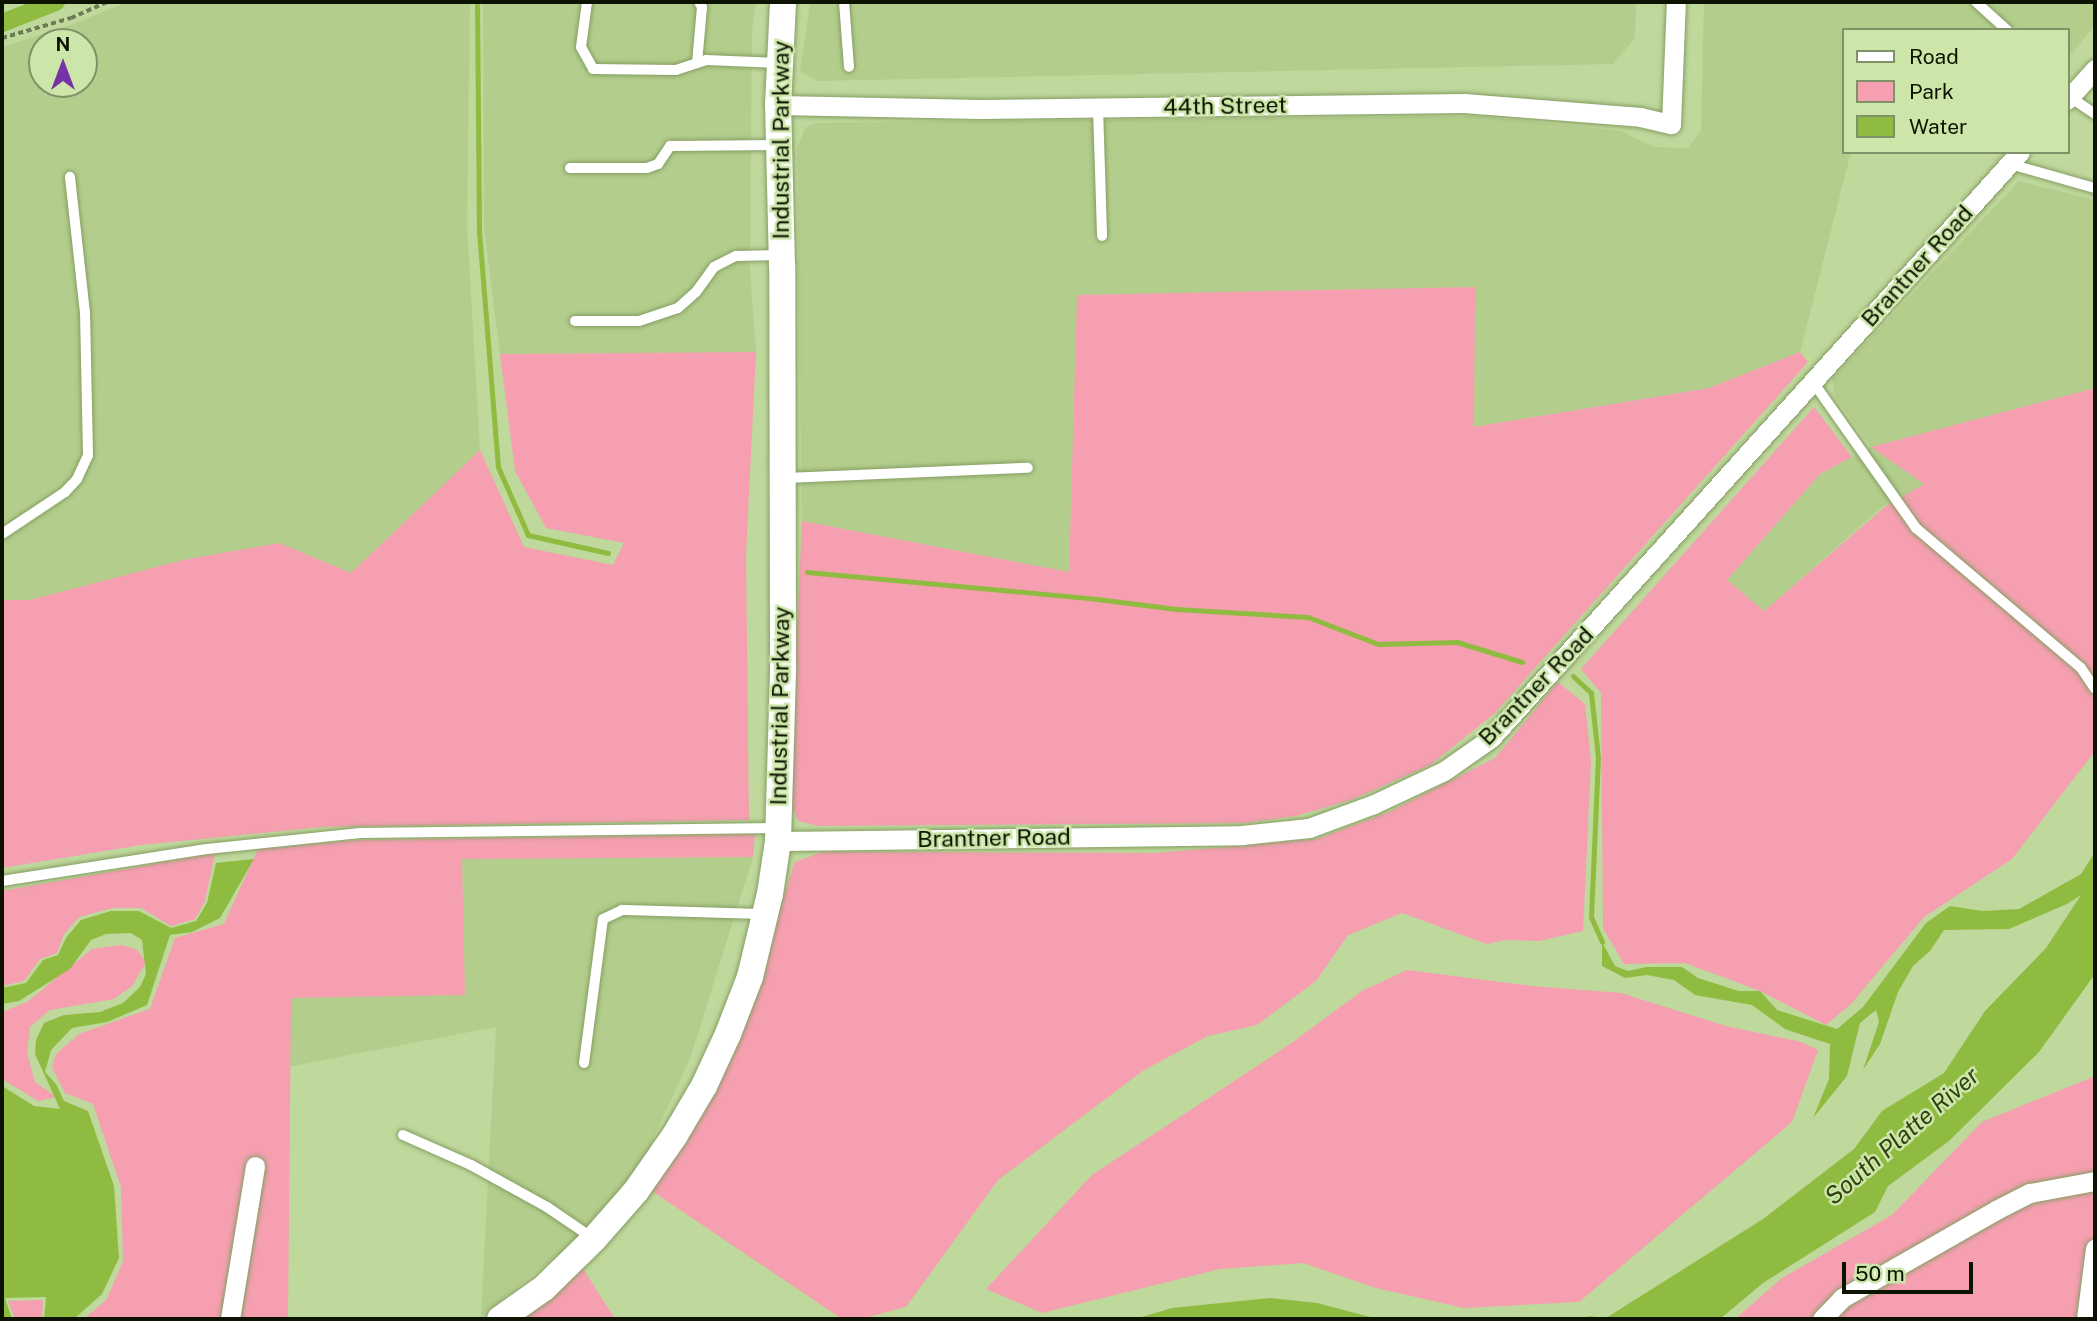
<!DOCTYPE html>
<style>
body{margin:0}
#map{position:relative;width:2097px;height:1321px;overflow:hidden;background:#bfd89c;font-family:"Public Sans",sans-serif}
div>[style]{position:absolute}
[style*='--x']{left:calc(var(--x)*1px);top:calc(var(--y)*1px);width:calc(var(--w)*1px);rotate:calc(var(--a)*1deg)}
.built>*{inset:0;background:#b3ce8c}
.green>*{inset:0;background:#f59fb0}
.water>*{inset:0;background:#90bb41}
.stream>*{height:5px;margin:-2.5px;padding:0 2.5px;transform-origin:2.5px;border-radius:2.5px;background:#90bb41}
.canal>*{height:18px;margin:-9px;padding:0 9px;transform-origin:9px;border-radius:9px;background:#90bb41}
.path>*{height:3.5px;margin-top:-1.75px;transform-origin:0;background:repeating-linear-gradient(90deg,#6b7c53 0 5px,transparent 0 8.5px)}
.roads{filter:drop-shadow(0 0 2px #869e64) drop-shadow(0 0 2px #869e64)}
.lane>*{height:10px;margin:-5px;padding:0 5px;transform-origin:5px;border-radius:5px;background:#fff}
.street>*{height:19px;margin:-9.5px;padding:0 9.5px;transform-origin:9.5px;border-radius:9.5px;background:#fff}
.secondary>*{height:26px;margin:-13px;padding:0 13px;transform-origin:13px;border-radius:13px;background:#fff}
span{translate:-50% -50%;white-space:nowrap;text-align:center;line-height:1.15;-webkit-text-stroke:5px #cce5a9;paint-order:stroke}
.street-label{font-size:23px;color:#0c1401}
.water-label{font-size:24px;color:#304110;font-style:italic}
.frame{position:absolute;inset:0;border:4px solid #0c1401;pointer-events:none}
.legend{position:absolute;left:1842px;top:28px;width:228px;height:126px;box-sizing:border-box;background:#cce5a9;border:2px solid #7f9166;margin:0;padding:9px 12px;list-style:none;font-size:21px;color:#0c1401}
.legend li{display:flex;align-items:center;gap:14px;height:35px}
.legend b{width:35px;border:2px solid #7f9166}
.north{position:absolute;left:28px;top:28px;width:70px;height:70px;box-sizing:border-box;background:#cce5a9;border:2px solid #7f9166;border-radius:50%;rotate:0deg;font-size:19px;font-weight:700;line-height:28px;text-align:center;color:#0c1401}
.north::after{content:'';display:block;margin:auto;width:24px;height:32px;background:#7633a8;clip-path:polygon(50% 0,100% 100%,50% 72%,0 100%)}
.scale{position:absolute;left:1842px;top:1262px;width:131px;height:32px;box-sizing:border-box;border:4px solid #0c1401;border-top:0;padding-left:9px;font-size:21px;line-height:24px;white-space:nowrap;color:#0c1401;-webkit-text-stroke:5px #cce5a9;paint-order:stroke}
</style>
<div id="map">
<div class="built">
<i style="clip-path:polygon(evenodd,128px 2px,470px 2px,467px 225px,480px 450px,351px 573px,278px 543px,30px 600px,2px 600px,2px 47px,70px 25px,128px 2px,42px 42px,84px 42px,84px 84px,42px 84px,42px 42px)"></i>
<i style="clip-path:polygon(483px 2px,756px 2px,752px 32px,750px 270px,756px 352px,500px 354px,484px 228px)"></i>
<i style="clip-path:polygon(810px 2px,1636px 2px,1635px 38px,1613px 64px,818px 81px,800px 72px)"></i>
<i style="clip-path:polygon(1704px 2px,2095px 2px,2095px 25px,2067px 59px,2067px 30px,1843px 30px,1843px 152px,1851px 152px,1800px 352px,1709px 388px,1473px 427px,1475px 287px,1078px 295px,1069px 572px,802px 521px,797px 148px,805px 128px,816px 123px,1474px 116px,1621px 131px,1654px 147px,1688px 148px,1701px 130px)"></i>
<i style="clip-path:polygon(2019px 181px,2095px 200px,2095px 388px,1872px 447px,1925px 484px,1881px 508px,1764px 611px,1727px 580px,1820px 474px,1871px 447px,1835px 397px,1832px 379px)"></i>
<i style="clip-path:polygon(753px 857px,690px 1059px,633px 1182px,567px 1247px,481px 1316px,496px 1027px,287px 1067px,291px 998px,464px 995px,462px 859px)"></i>
</div>
<div class="green">
<i style="clip-path:polygon(1475px 287px,1474px 427px,1709px 388px,1800px 352px,1808px 362px,1494px 714px,1430px 765px,1351px 800px,1296px 816px,1244px 823px,818px 826px,798px 821px,789px 797px,802px 521px,1069px 572px,1077px 295px)"></i>
<i style="clip-path:polygon(756px 352px,746px 555px,749px 820px,322px 827px,141px 845px,2px 868px,2px 600px,30px 600px,183px 560px,279px 543px,351px 573px,480px 450px,524px 547px,613px 565px,624px 543px,546px 528px,515px 471px,500px 354px)"></i>
<i style="clip-path:polygon(2095px 388px,2095px 751px,2012px 859px,1924px 917px,1851px 1004px,1826px 1025px,1760px 991px,1685px 963px,1624px 964px,1603px 928px,1601px 693px,1581px 669px,1814px 407px,1852px 457px,1820px 474px,1727px 580px,1764px 611px,1886px 506px,1924px 484px,1871px 447px)"></i>
<i style="clip-path:polygon(1558px 682px,1585px 704px,1591px 761px,1583px 931px,1539px 941px,1505px 940px,1487px 944px,1402px 913px,1348px 935px,1316px 981px,1257px 1025px,1208px 1036px,1144px 1070px,998px 1180px,906px 1307px,860px 1319px,842px 1319px,649px 1189px,728px 1062px,795px 862px,822px 852px,1155px 853px,1317px 839px,1389px 812px,1495px 758px)"></i>
<i style="clip-path:polygon(755px 834px,753px 857px,462px 859px,465px 995px,291px 998px,288px 1319px,84px 1319px,107px 1299px,123px 1261px,121px 1187px,93px 1104px,65px 1093px,52px 1067px,56px 1054px,79px 1034px,150px 1009px,175px 938px,224px 924px,258px 849px,356px 840px)"></i>
<i style="clip-path:polygon(215px 853px,205px 901px,195px 919px,171px 926px,141px 908px,112px 908px,79px 917px,64px 934px,57px 953px,40px 959px,24px 981px,2px 986px,2px 891px)"></i>
<i style="clip-path:polygon(120px 945px,136px 949px,146px 962px,132px 986px,114px 999px,50px 1010px,30px 1027px,27px 1053px,35px 1082px,56px 1097px,38px 1101px,2px 1079px,2px 1012px,27px 1002px,92px 949px)"></i>
<i style="clip-path:polygon(1407px 970px,1532px 986px,1621px 993px,1726px 1026px,1801px 1042px,1818px 1050px,1792px 1122px,1579px 1302px,1464px 1308px,1376px 1288px,1303px 1263px,1220px 1269px,1042px 1313px,986px 1289px,1092px 1175px,1290px 1044px,1362px 991px)"></i>
<i style="clip-path:polygon(2095px 1076px,2095px 1319px,1735px 1319px,1782px 1278px,1892px 1215px,1982px 1122px)"></i>
<i style="clip-path:polygon(580px 1264px,615px 1319px,522px 1319px)"></i>
<i style="clip-path:polygon(43px 1300px,42px 1319px,15px 1319px,8px 1301px)"></i>
</div>
<div class="water">
<i style="clip-path:polygon(2095px 852px,2095px 974px,2039px 1052px,1949px 1141px,1888px 1186px,1875px 1212px,1763px 1283px,1720px 1319px,1581px 1319px,1589px 1316px,1606px 1318px,1763px 1219px,1854px 1149px,1882px 1111px,1944px 1073px,1985px 1011px,2046px 948px,2081px 895px,2067px 904px,2009px 929px,1944px 930px,1930px 951px,1913px 966px,1898px 992px,1880px 1044px,1863px 1070px,1879px 1022px,1876px 1010px,1860px 1023px,1847px 1076px,1813px 1118px,1829px 1079px,1830px 1044px,1785px 1029px,1752px 1005px,1695px 995px,1674px 980px,1647px 975px,1625px 978px,1602px 966px,1602px 942px,1615px 966px,1628px 971px,1646px 967px,1682px 967px,1698px 978px,1739px 991px,1760px 991px,1777px 1010px,1837px 1029px,1863px 1007px,1926px 923px,1950px 906px,1982px 911px,2019px 909px,2081px 874px)"></i>
<i style="clip-path:polygon(254px 859px,220px 918px,192px 932px,170px 935px,147px 1005px,107px 1022px,72px 1028px,51px 1050px,45px 1072px,56px 1084px,64px 1101px,88px 1111px,114px 1186px,119px 1258px,102px 1294px,74px 1319px,44px 1319px,46px 1297px,5px 1298px,12px 1319px,2px 1319px,2px 1086px,34px 1106px,60px 1109px,35px 1054px,36px 1040px,44px 1023px,64px 1015px,100px 1012px,123px 1003px,140px 987px,146px 974px,142px 940px,131px 933px,106px 934px,91px 940px,70px 969px,19px 1001px,2px 1004px,2px 988px,26px 983px,43px 960px,58px 955px,66px 938px,81px 920px,111px 911px,139px 911px,171px 928px,196px 921px,207px 903px,216px 863px)"></i>
<i style="clip-path:polygon(1270px 1298px,1317px 1303px,1378px 1319px,1135px 1319px,1172px 1308px)"></i>
</div>
<div class="stream">
<i style="--x:477;--y:2;--w:229;--a:89.5"></i>
<i style="--x:479;--y:231;--w:237;--a:85.4"></i>
<i style="--x:498;--y:467;--w:74;--a:66.2"></i>
<i style="--x:528;--y:535;--w:82;--a:12.7"></i>
<i style="--x:807;--y:572;--w:291;--a:5.3"></i>
<i style="--x:1097;--y:599;--w:80;--a:7.2"></i>
<i style="--x:1176;--y:609;--w:132;--a:3.5"></i>
<i style="--x:1308;--y:617;--w:75;--a:21.1"></i>
<i style="--x:1378;--y:644;--w:79;--a:-1.5"></i>
<i style="--x:1457;--y:642;--w:68;--a:17.1"></i>
<i style="--x:1573;--y:676;--w:25;--a:43"></i>
<i style="--x:1591;--y:693;--w:64;--a:83.8"></i>
<i style="--x:1598;--y:757;--w:160;--a:92.5"></i>
<i style="--x:1591;--y:917;--w:27;--a:66"></i>
</div>
<div class="canal">
<i style="--x:2;--y:23;--w:58;--a:-21.3"></i>
</div>
<div class="path">
<i style="--x:2;--y:38;--w:72;--a:-16.2"></i>
<i style="--x:71;--y:18;--w:39;--a:-24"></i>
</div>
<div class="roads">
<div class="lane">
<i style="--x:587;--y:2;--w:45;--a:97.6"></i>
<i style="--x:581;--y:47;--w:25;--a:61"></i>
<i style="--x:593;--y:69;--w:83;--a:0.7"></i>
<i style="--x:676;--y:70;--w:32;--a:-18"></i>
<i style="--x:706;--y:60;--w:73;--a:2.4"></i>
<i style="--x:844;--y:2;--w:65;--a:85.6"></i>
<i style="--x:1976;--y:2;--w:42;--a:42.1"></i>
<i style="--x:697;--y:63;--w:56;--a:-84.9"></i>
<i style="--x:702;--y:7;--w:6;--a:-121"></i>
<i style="--x:2070;--y:97;--w:30;--a:34"></i>
<i style="--x:1098;--y:107;--w:129;--a:88.2"></i>
<i style="--x:2010;--y:164;--w:88;--a:15.8"></i>
<i style="--x:570;--y:168;--w:77;--a:0"></i>
<i style="--x:647;--y:168;--w:12;--a:-20"></i>
<i style="--x:658;--y:164;--w:22;--a:-56"></i>
<i style="--x:670;--y:146;--w:108;--a:-0.5"></i>
<i style="--x:575;--y:321;--w:64;--a:0"></i>
<i style="--x:639;--y:321;--w:41;--a:-18.4"></i>
<i style="--x:678;--y:308;--w:24;--a:-42"></i>
<i style="--x:696;--y:292;--w:31;--a:-54"></i>
<i style="--x:714;--y:267;--w:25;--a:-27"></i>
<i style="--x:736;--y:256;--w:45;--a:-1.3"></i>
<i style="--x:1813;--y:382;--w:179;--a:54.8"></i>
<i style="--x:1916;--y:528;--w:216;--a:40.3"></i>
<i style="--x:2081;--y:668;--w:25;--a:56"></i>
<i style="--x:785;--y:478;--w:243;--a:-2.4"></i>
<i style="--x:2;--y:534;--w:76;--a:-33.7"></i>
<i style="--x:65;--y:492;--w:18;--a:-47"></i>
<i style="--x:77;--y:479;--w:26;--a:-65"></i>
<i style="--x:88;--y:455;--w:142;--a:-91.2"></i>
<i style="--x:85;--y:313;--w:137;--a:-96.3"></i>
<i style="--x:2;--y:881;--w:207;--a:-8.9"></i>
<i style="--x:207;--y:849;--w:154;--a:-6"></i>
<i style="--x:360;--y:833;--w:417;--a:-0.7"></i>
<i style="--x:584;--y:1063;--w:145;--a:-82.5"></i>
<i style="--x:603;--y:919;--w:21;--a:-25"></i>
<i style="--x:622;--y:910;--w:143;--a:1.6"></i>
<i style="--x:403;--y:1135;--w:74;--a:23.8"></i>
<i style="--x:471;--y:1165;--w:87;--a:28.9"></i>
<i style="--x:547;--y:1207;--w:57;--a:34.2"></i>
</div>
<div class="street">
<i style="--x:2067;--y:100;--w:42;--a:-47.9"></i>
<i style="--x:778;--y:105;--w:202;--a:1.1"></i>
<i style="--x:980;--y:109;--w:484;--a:-0.7"></i>
<i style="--x:1464;--y:103;--w:177;--a:4.5"></i>
<i style="--x:1640;--y:117;--w:32;--a:13"></i>
<i style="--x:1671;--y:124;--w:122;--a:-87.7"></i>
<i style="--x:778;--y:841;--w:464;--a:-0.7"></i>
<i style="--x:1242;--y:835;--w:67;--a:-6"></i>
<i style="--x:1309;--y:828;--w:69;--a:-20.3"></i>
<i style="--x:1374;--y:804;--w:77;--a:-25.2"></i>
<i style="--x:1444;--y:771;--w:57;--a:-35.1"></i>
<i style="--x:1491;--y:738;--w:789;--a:-47.93"></i>
<i style="--x:230;--y:1319;--w:155;--a:-80.7"></i>
<i style="--x:1822;--y:1319;--w:29;--a:-46"></i>
<i style="--x:1842;--y:1298;--w:177;--a:-29.7"></i>
<i style="--x:1996;--y:1210;--w:38;--a:-27"></i>
<i style="--x:2030;--y:1193;--w:66;--a:-10.5"></i>
<i style="--x:2086;--y:1319;--w:71;--a:-82.7"></i>
</div>
<div class="secondary">
<i style="--x:500;--y:1319;--w:54;--a:-35.2"></i>
<i style="--x:544;--y:1288;--w:70;--a:-44.4"></i>
<i style="--x:594;--y:1239;--w:64;--a:-48.8"></i>
<i style="--x:636;--y:1191;--w:68;--a:-55.1"></i>
<i style="--x:675;--y:1135;--w:57;--a:-59.4"></i>
<i style="--x:704;--y:1086;--w:57;--a:-65.2"></i>
<i style="--x:728;--y:1034;--w:61;--a:-68.9"></i>
<i style="--x:750;--y:977;--w:85;--a:-76.5"></i>
<i style="--x:770;--y:894;--w:54;--a:-81.4"></i>
<i style="--x:778;--y:841;--w:173;--a:-88.3"></i>
<i style="--x:783;--y:668;--w:402;--a:-90.1"></i>
<i style="--x:782;--y:266;--w:161;--a:-91.4"></i>
<i style="--x:778;--y:105;--w:103;--a:-87.2"></i>
</div>
</div>
<div class="street-label">
<span style="left:1225px;top:106px;rotate:-1deg">44th Street</span>
<span style="left:781px;top:140px;rotate:-90deg">Industrial Parkway</span>
<span style="left:1917px;top:266px;rotate:-48deg">Brantner Road</span>
<span style="left:1536px;top:686px;rotate:-46deg">Brantner Road</span>
<span style="left:780px;top:706px;rotate:-89deg">Industrial Parkway</span>
<span style="left:994px;top:838px;rotate:-1deg">Brantner Road</span>
</div>
<div class="water-label">
<span style="left:1902px;top:1136px;rotate:-41deg">South Platte River</span>
</div>
<div class="frame"></div>
<ul class="legend">
<li><b style="height:9px;background:#fff"></b>Road</li>
<li><b style="height:19px;background:#f59fb0"></b>Park</li>
<li><b style="height:19px;background:#90bb41"></b>Water</li>
</ul>
<div class="north">N</div>
<div class="scale">50 m</div>
</div>
